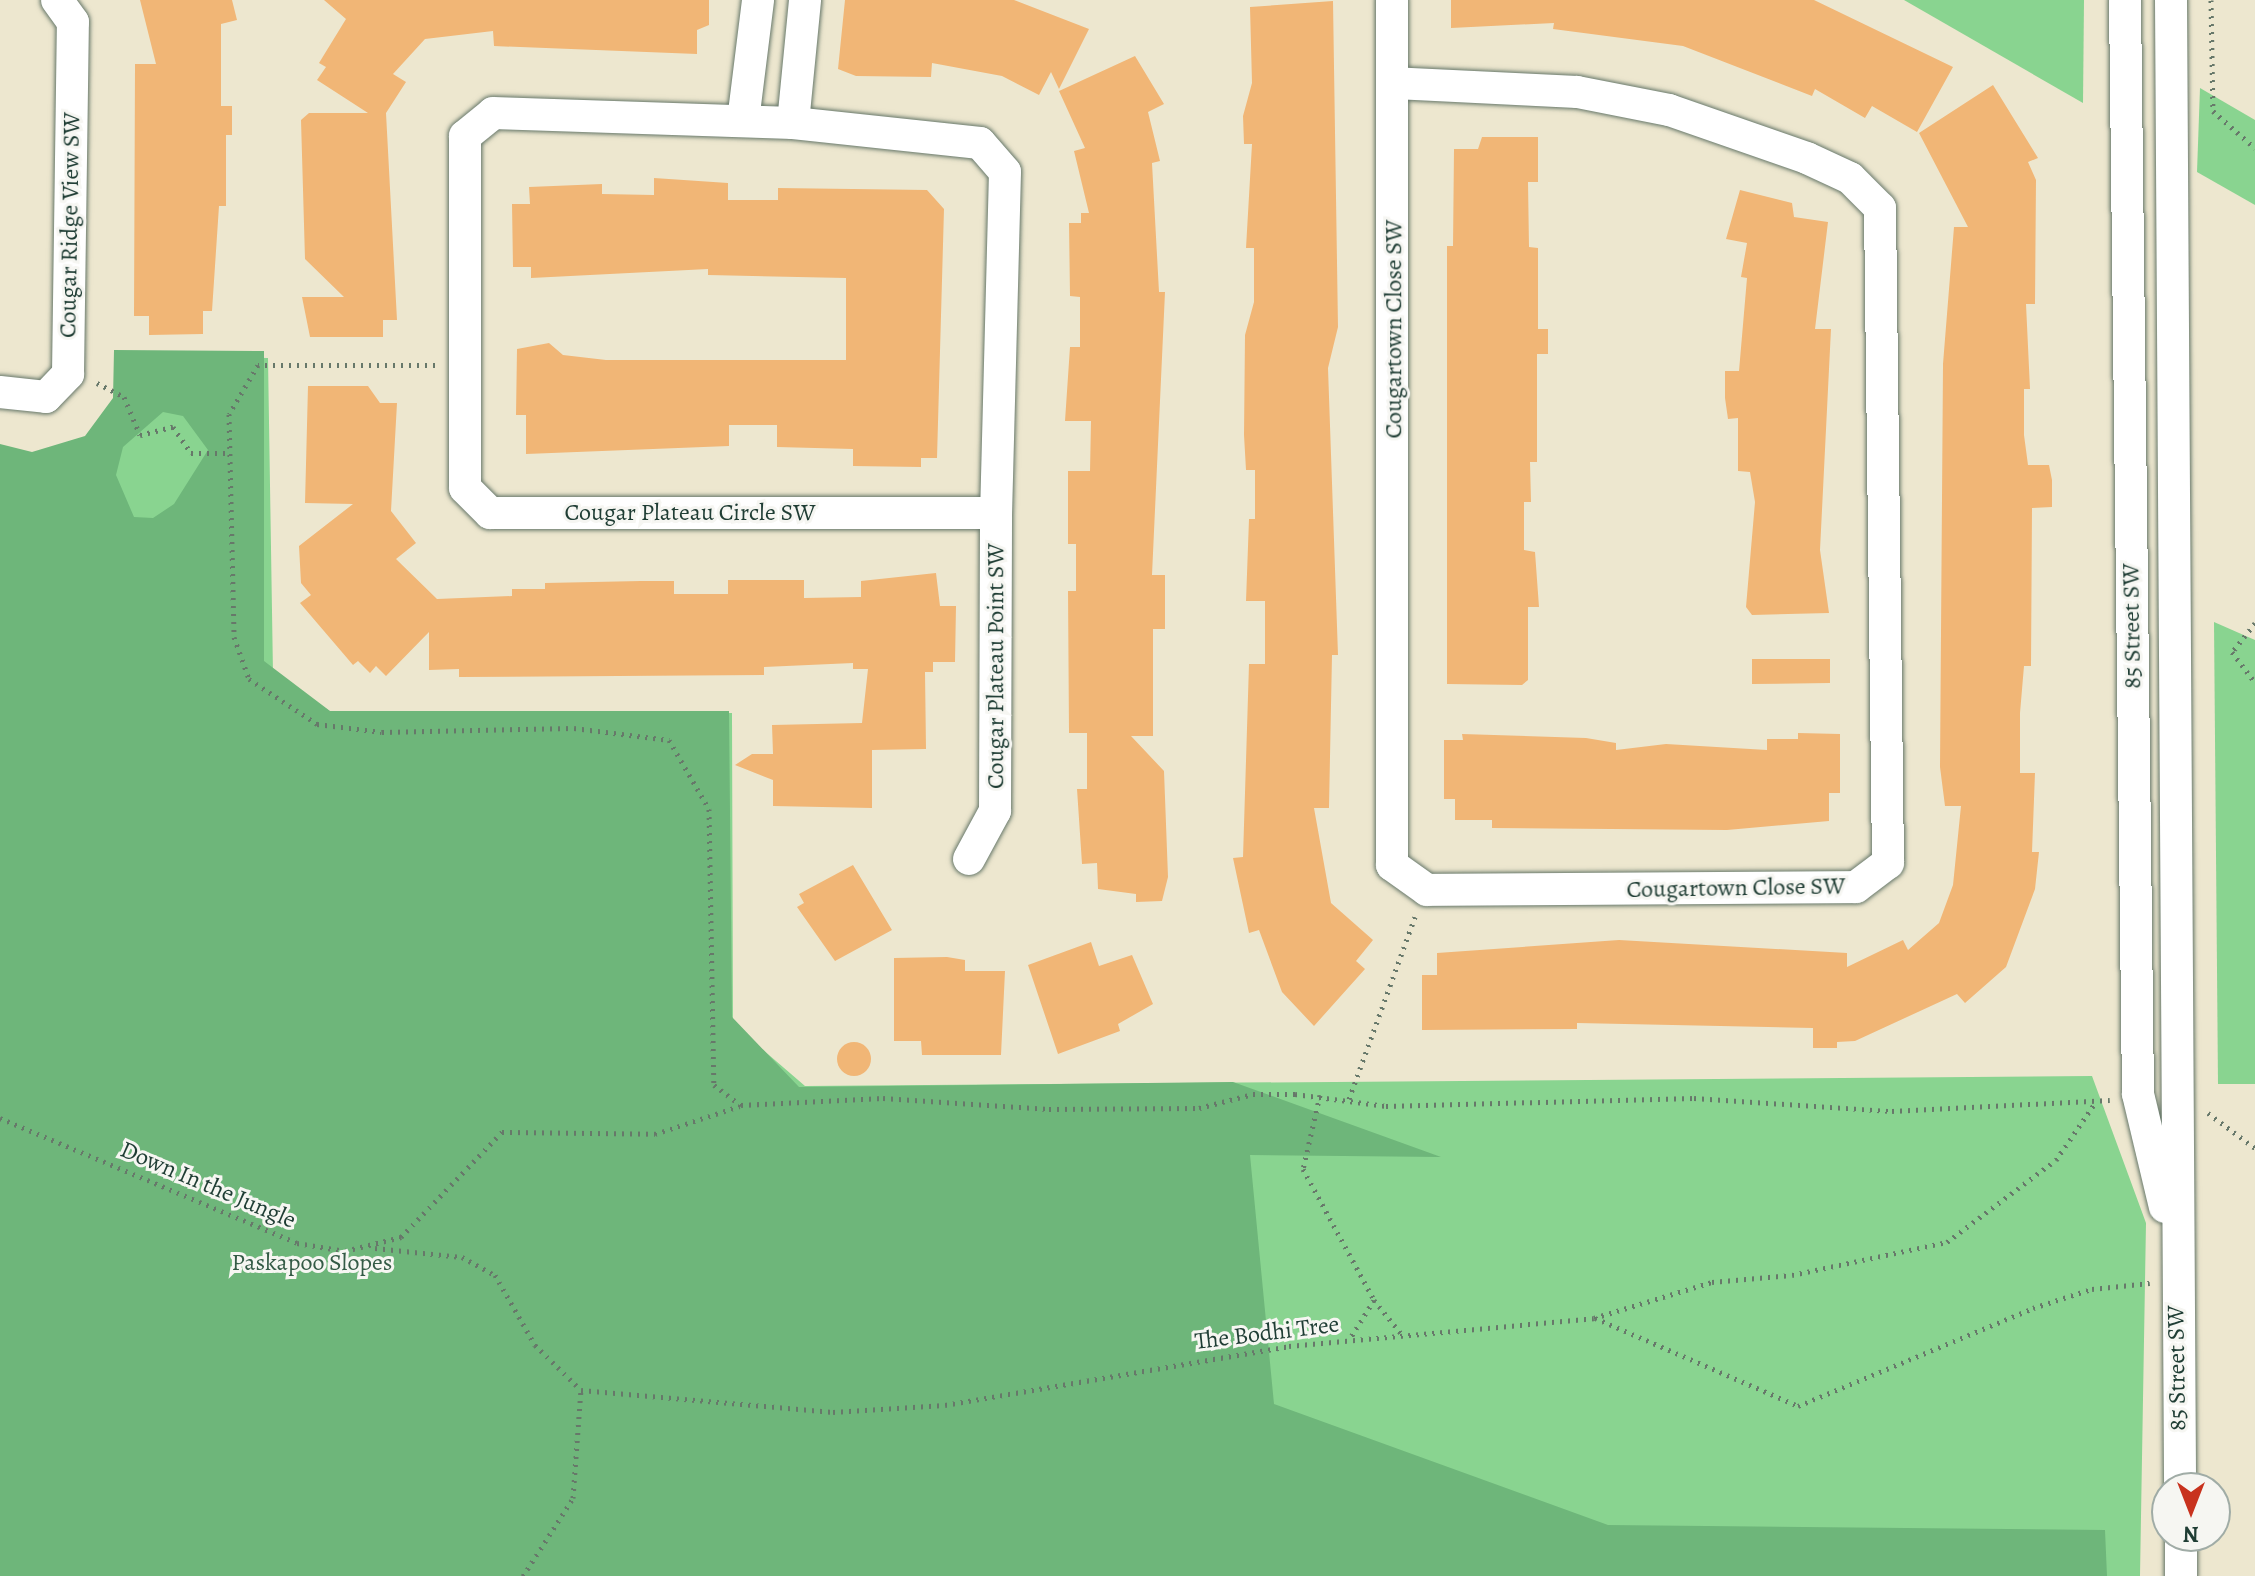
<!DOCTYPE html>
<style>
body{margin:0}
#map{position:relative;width:2255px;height:1576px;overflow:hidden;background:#ede7cf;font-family:Alegreya,serif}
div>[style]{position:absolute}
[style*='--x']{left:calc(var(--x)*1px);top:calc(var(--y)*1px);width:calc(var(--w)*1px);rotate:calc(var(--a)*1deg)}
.green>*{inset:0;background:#89d490}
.forest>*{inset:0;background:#6eb67a}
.building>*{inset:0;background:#f1b676}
.round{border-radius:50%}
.path>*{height:5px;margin-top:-2.5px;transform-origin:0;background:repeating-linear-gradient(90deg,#67786a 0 2px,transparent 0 8px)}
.roads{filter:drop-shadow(0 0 2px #67786a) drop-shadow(0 0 2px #67786a)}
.minor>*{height:32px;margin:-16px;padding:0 16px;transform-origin:16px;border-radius:16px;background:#fff}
span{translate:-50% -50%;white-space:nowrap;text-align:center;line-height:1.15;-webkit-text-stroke:6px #f6f6f2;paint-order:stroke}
.street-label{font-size:24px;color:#1f3d34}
.park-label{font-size:24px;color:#345b46}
.north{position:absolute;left:2151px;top:1472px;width:80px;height:80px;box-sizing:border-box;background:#f6f6f2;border:2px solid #a0aca6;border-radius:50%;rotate:180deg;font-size:22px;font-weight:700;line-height:32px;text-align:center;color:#1f3d34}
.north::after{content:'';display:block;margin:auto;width:28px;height:36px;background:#c8321e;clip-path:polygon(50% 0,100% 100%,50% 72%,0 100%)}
</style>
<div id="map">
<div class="green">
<i style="clip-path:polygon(1904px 0,2084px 0,2083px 103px)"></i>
<i style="clip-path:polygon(2200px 88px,2255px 120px,2255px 205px,2197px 172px)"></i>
<i style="clip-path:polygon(123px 356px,268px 358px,273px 674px,342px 719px,732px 713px,733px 1024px,805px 1086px,2092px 1076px,2146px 1223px,2140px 1576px,0 1576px,0 452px,18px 461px,80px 453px,113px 400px)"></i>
<i style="clip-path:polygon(2214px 622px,2255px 640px,2255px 1084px,2218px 1084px)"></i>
</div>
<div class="forest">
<i style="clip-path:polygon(evenodd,114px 350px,264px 351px,264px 661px,330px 711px,729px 711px,732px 1017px,799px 1087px,1233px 1082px,1441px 1157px,1250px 1155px,1274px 1404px,1608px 1525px,2105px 1530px,2107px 1576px,0 1576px,0 444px,32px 452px,85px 436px,113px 398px,114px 350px,163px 412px,183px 416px,208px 450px,174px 504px,153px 518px,134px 517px,116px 475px,123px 447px,163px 412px)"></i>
</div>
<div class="building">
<i style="clip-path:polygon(140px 0,232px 0,237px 20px,221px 24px,221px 106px,232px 106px,232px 135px,226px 135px,226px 206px,219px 206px,212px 311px,203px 311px,203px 334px,149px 335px,149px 316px,134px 316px,135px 64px,156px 64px)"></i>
<i style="clip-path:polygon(324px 0,709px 0,709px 25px,697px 30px,697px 54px,494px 46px,493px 31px,425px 39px,393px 74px,406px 82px,386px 113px,397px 320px,383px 320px,383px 337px,310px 337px,302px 297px,344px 297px,305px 259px,301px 120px,309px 113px,368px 113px,317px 80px,326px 67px,319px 63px,346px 19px)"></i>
<i style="clip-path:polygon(845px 0,1014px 0,1089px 29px,1059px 89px,1051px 72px,1039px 95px,1002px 76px,932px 63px,931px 77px,856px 76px,838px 69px)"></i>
<i style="clip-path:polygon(1451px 0,1814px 0,1953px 67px,1917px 132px,1872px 106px,1865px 118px,1815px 89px,1812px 96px,1683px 46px,1553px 29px,1554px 23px,1451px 28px)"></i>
<i style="clip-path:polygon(1333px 1px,1338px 327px,1328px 368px,1338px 655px,1332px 655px,1329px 808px,1314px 808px,1331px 903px,1373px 940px,1356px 961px,1365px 969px,1314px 1026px,1282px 992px,1259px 930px,1249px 933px,1233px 858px,1243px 857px,1249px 664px,1265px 664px,1265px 601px,1246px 601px,1249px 519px,1255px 519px,1255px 470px,1246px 470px,1244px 435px,1245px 335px,1254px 302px,1254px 248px,1246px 248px,1252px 144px,1244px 144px,1243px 116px,1252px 83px,1250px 7px)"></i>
<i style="clip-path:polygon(1135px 56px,1164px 104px,1148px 112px,1160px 161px,1152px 163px,1159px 292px,1165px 292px,1152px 575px,1165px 575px,1165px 629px,1153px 629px,1153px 736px,1131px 736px,1164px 771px,1168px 877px,1162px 901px,1136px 902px,1136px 894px,1098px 889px,1097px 863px,1082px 864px,1077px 789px,1087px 789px,1087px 733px,1069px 733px,1068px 591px,1076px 591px,1076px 544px,1068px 544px,1068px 471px,1090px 471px,1091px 421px,1065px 421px,1070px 347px,1080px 347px,1080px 297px,1070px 296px,1069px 223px,1081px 223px,1081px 213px,1089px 213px,1074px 151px,1085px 148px,1059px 91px)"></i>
<i style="clip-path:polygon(1993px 85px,2038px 158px,2028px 162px,2036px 180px,2035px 304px,2026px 304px,2030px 389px,2024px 389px,2024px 435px,2028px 465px,2049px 465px,2052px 480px,2052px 507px,2032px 508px,2031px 666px,2024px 666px,2020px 713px,2020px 773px,2035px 773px,2032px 852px,2039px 852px,2035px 889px,2006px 967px,1965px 1003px,1957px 994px,1855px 1041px,1837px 1042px,1837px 1048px,1813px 1048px,1813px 1028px,1577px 1023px,1577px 1029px,1422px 1030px,1422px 975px,1437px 975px,1437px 953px,1619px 940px,1847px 953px,1847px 967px,1903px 940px,1908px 950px,1939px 923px,1953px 885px,1961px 806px,1945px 806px,1940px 767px,1943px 364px,1954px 227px,1968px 227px,1919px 133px)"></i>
<i style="clip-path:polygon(1482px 137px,1538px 137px,1538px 182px,1528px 182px,1529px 247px,1538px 248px,1538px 329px,1548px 329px,1548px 354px,1537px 354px,1537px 462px,1530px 462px,1531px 502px,1524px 502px,1524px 550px,1535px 552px,1539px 607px,1528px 607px,1528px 680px,1522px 685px,1447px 684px,1447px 246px,1453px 246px,1454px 149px,1478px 149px)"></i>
<i style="clip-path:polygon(654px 178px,728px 183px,728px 200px,778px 200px,778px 188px,927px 190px,944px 209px,937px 458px,921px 458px,921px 467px,853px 466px,853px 449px,777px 447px,777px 425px,729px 425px,729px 446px,526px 454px,526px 415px,516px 415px,517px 349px,549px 343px,563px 355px,606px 360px,846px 360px,846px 278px,708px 275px,708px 269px,531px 278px,531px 267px,513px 267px,512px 204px,530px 204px,529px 187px,602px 184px,602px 194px,654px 195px)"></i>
<i style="clip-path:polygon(1740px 190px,1792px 203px,1794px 217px,1828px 222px,1815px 329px,1831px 329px,1820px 550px,1829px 613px,1752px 615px,1746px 607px,1755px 502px,1750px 472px,1738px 471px,1738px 418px,1728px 419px,1725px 398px,1725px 371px,1739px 371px,1747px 278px,1741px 277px,1747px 243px,1726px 239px)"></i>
<i style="clip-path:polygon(308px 386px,368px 386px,380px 403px,397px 403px,391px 511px,416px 543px,396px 559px,437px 599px,512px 596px,512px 589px,545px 589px,545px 583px,641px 581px,674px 581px,674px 594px,728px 594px,728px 580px,804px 580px,804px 598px,861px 597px,861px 581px,936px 573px,940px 606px,956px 606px,955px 662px,933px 662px,933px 672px,925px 672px,926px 749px,872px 750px,872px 808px,773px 806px,773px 780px,735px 765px,752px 754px,773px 754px,772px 725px,862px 723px,868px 669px,853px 669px,853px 663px,764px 667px,764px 675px,459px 677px,459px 669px,429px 670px,429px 632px,386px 676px,376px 666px,370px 673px,358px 661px,353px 665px,300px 603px,311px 595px,301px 583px,299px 546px,353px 504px,305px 503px)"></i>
<i style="clip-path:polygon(1752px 659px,1830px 659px,1830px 683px,1752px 684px)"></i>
<i style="clip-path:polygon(1798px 733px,1840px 734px,1840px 793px,1829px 793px,1829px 821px,1727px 830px,1492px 828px,1492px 820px,1455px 820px,1455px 799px,1444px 799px,1444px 740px,1463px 740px,1462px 734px,1586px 738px,1616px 743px,1616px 750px,1666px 744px,1767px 750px,1767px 739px,1798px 739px)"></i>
<i style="clip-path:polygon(853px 865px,892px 930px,835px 961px,797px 907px,804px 903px,799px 894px)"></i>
<i style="clip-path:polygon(1091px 942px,1099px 966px,1132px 955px,1153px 1004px,1118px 1024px,1120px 1031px,1058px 1054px,1028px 965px)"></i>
<i style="clip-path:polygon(947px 957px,965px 960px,965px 971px,1005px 971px,1001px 1055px,922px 1055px,921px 1041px,894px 1041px,894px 958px)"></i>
<i class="round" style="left:837px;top:1042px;width:34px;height:34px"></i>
</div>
<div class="path">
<i style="--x:2211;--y:0;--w:111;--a:89"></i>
<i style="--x:2213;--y:111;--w:56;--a:41.4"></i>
<i style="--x:435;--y:365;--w:177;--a:180"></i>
<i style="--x:258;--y:365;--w:57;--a:120.6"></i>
<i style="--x:229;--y:414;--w:223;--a:88.7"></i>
<i style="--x:234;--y:637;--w:45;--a:70.3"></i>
<i style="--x:249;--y:679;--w:82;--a:33.5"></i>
<i style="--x:317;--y:724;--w:65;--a:7"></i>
<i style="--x:382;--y:732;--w:192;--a:-1.2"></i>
<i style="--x:574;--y:728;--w:96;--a:7.2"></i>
<i style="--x:669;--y:740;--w:80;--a:59.9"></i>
<i style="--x:709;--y:809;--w:276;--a:89"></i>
<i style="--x:714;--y:1085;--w:34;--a:37"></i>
<i style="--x:741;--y:1105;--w:142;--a:-2.8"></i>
<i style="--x:883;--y:1098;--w:166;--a:3.8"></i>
<i style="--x:1049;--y:1109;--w:150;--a:-0.4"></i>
<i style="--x:1199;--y:1108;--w:56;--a:-14.5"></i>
<i style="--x:1253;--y:1094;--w:42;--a:0"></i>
<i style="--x:1295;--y:1094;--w:92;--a:7.5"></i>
<i style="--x:1386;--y:1106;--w:308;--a:-1.5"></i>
<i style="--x:1694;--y:1098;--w:198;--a:3.8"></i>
<i style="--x:1892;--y:1111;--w:218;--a:-2.9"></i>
<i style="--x:97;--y:383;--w:30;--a:27"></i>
<i style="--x:124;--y:397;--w:41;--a:67.2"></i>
<i style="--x:140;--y:435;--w:34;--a:-14"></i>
<i style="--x:173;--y:427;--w:32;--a:55"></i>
<i style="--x:191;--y:453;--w:38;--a:0"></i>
<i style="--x:2255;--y:623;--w:37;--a:128"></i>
<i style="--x:2232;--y:652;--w:38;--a:53"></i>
<i style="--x:1320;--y:1095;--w:76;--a:102.9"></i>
<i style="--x:1303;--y:1169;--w:149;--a:61.5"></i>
<i style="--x:1374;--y:1300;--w:47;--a:122"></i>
<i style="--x:1349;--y:1099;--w:194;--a:-70.1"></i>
<i style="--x:2208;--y:1113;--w:59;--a:36.7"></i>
<i style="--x:0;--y:1118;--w:322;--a:22.8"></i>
<i style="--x:297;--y:1243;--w:49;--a:9.5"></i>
<i style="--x:345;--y:1251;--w:58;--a:-14"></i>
<i style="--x:401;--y:1237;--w:146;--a:-46.1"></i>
<i style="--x:502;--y:1132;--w:153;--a:0.7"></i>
<i style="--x:655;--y:1134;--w:89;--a:-18.2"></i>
<i style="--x:375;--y:1248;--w:87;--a:5.9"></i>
<i style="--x:462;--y:1257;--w:38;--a:29"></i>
<i style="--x:495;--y:1275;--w:81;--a:60.3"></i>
<i style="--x:535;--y:1345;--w:64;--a:44.4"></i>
<i style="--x:1374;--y:1300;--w:46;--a:51.1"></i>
<i style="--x:1595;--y:1318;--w:221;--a:23.4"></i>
<i style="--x:1798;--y:1406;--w:255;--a:-22.6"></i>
<i style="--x:2033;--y:1308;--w:62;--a:-17.9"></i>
<i style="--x:2092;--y:1289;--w:58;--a:-5.9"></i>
<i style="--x:523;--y:1576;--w:93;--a:-57.3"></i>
<i style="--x:573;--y:1498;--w:108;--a:-85.8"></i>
<i style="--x:581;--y:1390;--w:253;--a:5"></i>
<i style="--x:833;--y:1412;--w:112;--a:-3.6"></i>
<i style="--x:945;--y:1405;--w:349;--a:-9.7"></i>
<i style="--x:1289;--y:1346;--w:306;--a:-5.2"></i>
<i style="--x:1594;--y:1318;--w:123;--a:-17"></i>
<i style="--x:1712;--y:1282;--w:80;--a:-5"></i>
<i style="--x:1792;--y:1275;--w:158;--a:-12"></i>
<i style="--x:1947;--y:1242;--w:136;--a:-37"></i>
<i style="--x:2056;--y:1160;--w:69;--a:-55.6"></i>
</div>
<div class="roads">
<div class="minor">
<i style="--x:1392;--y:0;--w:865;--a:90"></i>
<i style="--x:1392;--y:865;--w:43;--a:35.5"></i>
<i style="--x:1427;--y:890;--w:429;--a:-0.4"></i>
<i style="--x:1856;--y:887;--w:40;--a:-37"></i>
<i style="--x:1888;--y:863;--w:655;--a:-90.7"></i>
<i style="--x:1880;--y:208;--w:42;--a:-135"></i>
<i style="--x:1850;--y:178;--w:47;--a:-155.1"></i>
<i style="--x:1807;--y:158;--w:146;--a:-160.8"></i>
<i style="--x:1669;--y:110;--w:94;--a:-168.9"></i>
<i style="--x:1577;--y:92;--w:182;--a:-177.2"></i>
<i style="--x:2125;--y:0;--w:1094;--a:89.32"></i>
<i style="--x:2138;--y:1094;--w:116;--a:76.6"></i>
<i style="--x:2171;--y:0;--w:1488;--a:89.65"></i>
<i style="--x:493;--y:113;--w:300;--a:1.9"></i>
<i style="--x:793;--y:123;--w:188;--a:6.1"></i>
<i style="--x:980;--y:143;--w:38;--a:49"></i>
<i style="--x:1005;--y:172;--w:341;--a:91.5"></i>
<i style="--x:996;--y:513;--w:506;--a:180"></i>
<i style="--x:490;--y:513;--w:35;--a:-135"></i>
<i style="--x:465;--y:488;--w:352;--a:-90"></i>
<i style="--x:465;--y:136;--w:36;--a:-39"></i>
<i style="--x:743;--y:121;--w:122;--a:-82.9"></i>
<i style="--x:793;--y:123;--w:124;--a:-84.4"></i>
<i style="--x:0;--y:392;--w:46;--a:6.2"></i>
<i style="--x:46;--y:397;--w:32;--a:-46"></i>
<i style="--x:68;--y:374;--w:352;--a:-89.2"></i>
<i style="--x:73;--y:22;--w:27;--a:-126"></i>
<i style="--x:969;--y:859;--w:55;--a:-61.6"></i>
<i style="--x:995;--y:811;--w:298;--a:-89.8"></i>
<i style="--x:2181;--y:1536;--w:40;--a:90"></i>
</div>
</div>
<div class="street-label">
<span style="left:70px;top:225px;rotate:-89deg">Cougar Ridge View SW</span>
<span style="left:1394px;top:329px;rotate:-90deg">Cougartown Close SW</span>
<span style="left:690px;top:513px">Cougar Plateau Circle SW</span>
<span style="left:2132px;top:626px;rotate:-91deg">85 Street SW</span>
<span style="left:996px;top:666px;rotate:-90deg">Cougar Plateau Point SW</span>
<span style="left:1736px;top:888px;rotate:-1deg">Cougartown Close SW</span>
<span style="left:208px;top:1185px;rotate:23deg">Down In the Jungle</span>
<span style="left:1267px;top:1333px;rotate:-7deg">The Bodhi Tree</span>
<span style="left:2177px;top:1368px;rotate:-91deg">85 Street SW</span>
</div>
<div class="park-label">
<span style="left:312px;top:1263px">Paskapoo Slopes</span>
</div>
<div class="north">N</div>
</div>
